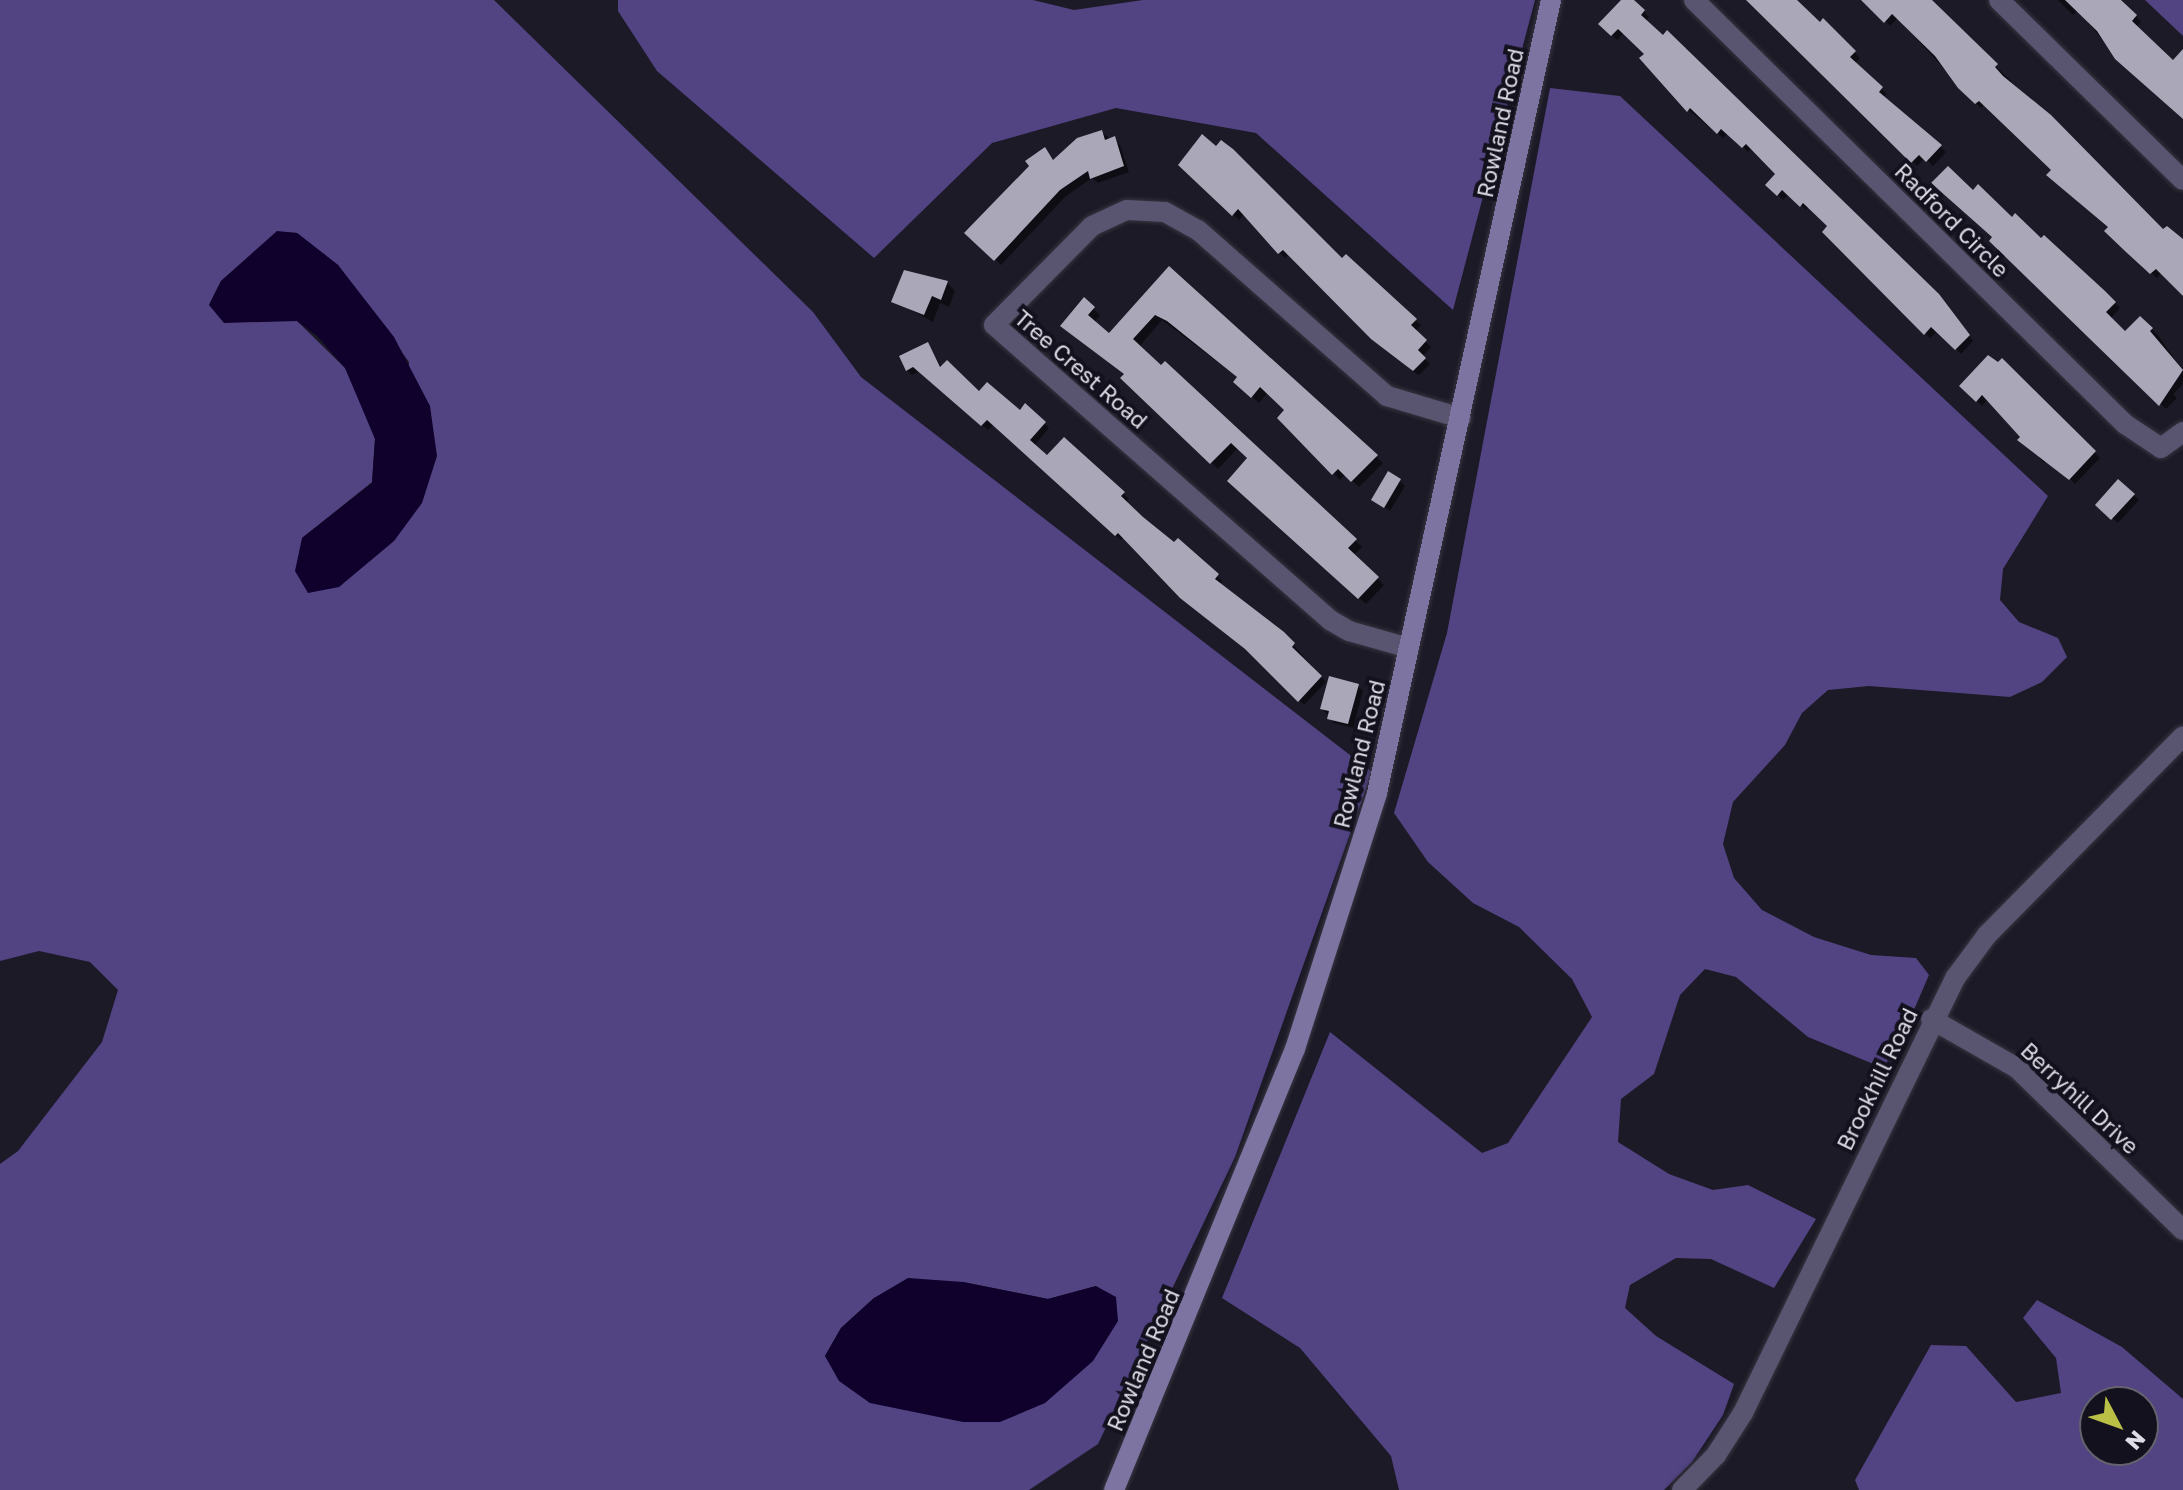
<!DOCTYPE html>
<style>
body{margin:0}
#map{position:relative;width:2183px;height:1490px;overflow:hidden;background:#1c1a26;font-family:"Golos Text",sans-serif}
div>[style]{position:absolute}
[style*='--x']{left:calc(var(--x)*1px);top:calc(var(--y)*1px);width:calc(var(--w)*1px);rotate:calc(var(--a)*1deg)}
.forest>*{inset:0;background:#524383}
.water>*{inset:0;background:#0f012b}
.shadow>*{inset:0;background:#0007}
.building>*{inset:0;background:#aaa7b8}
.roads{filter:drop-shadow(0 0 2px #373541) drop-shadow(0 0 2px #373541)}
.street>*{height:20px;margin:-10px;padding:0 10px;transform-origin:10px;border-radius:10px;background:#595571}
.secondary>*{height:20px;margin:-10px;padding:0 10px;transform-origin:10px;border-radius:10px;background:#7d74a2}
span{translate:-50% -50%;white-space:nowrap;text-align:center;line-height:1.15;-webkit-text-stroke:8px #13111d;paint-order:stroke}
.street-label{font-size:22px;color:#dedde6}
.north{position:absolute;left:2079px;top:1386px;width:80px;height:80px;box-sizing:border-box;background:#13111d;border:2px solid #64636d;border-radius:50%;rotate:131deg;font-size:22px;font-weight:700;line-height:32px;text-align:center;color:#dedde6}
.north::after{content:'';display:block;margin:auto;width:28px;height:36px;background:#bac046;clip-path:polygon(50% 0,100% 100%,50% 72%,0 100%)}
</style>
<div id="map">
<div class="forest">
<i style="clip-path:polygon(evenodd,0 0,494px 0,813px 312px,861px 377px,1372px 772px,1235px 1157px,1098px 1444px,1029px 1490px,0 1490px,0 1164px,18px 1151px,102px 1042px,118px 990px,90px 962px,39px 951px,0 961px,0 0,277px 232px,297px 233px,338px 265px,409px 362px,394px 541px,302px 538px,372px 482px,375px 439px,363px 403px,345px 368px,297px 321px,270px 321px,209px 305px,221px 281px,277px 232px,0 0,963px 1282px,1048px 1299px,1096px 1286px,870px 1403px,825px 1356px,841px 1328px,874px 1298px,963px 1282px)"></i>
<i style="clip-path:polygon(618px 0,1033px 0,1074px 10px,1143px 0,1535px 0,1453px 310px,1256px 133px,1116px 108px,992px 143px,874px 258px,657px 71px,618px 11px)"></i>
<i style="clip-path:polygon(2145px 0,2183px 0,2183px 36px)"></i>
<i style="clip-path:polygon(1550px 88px,1620px 96px,2048px 496px,2003px 569px,2000px 600px,2019px 622px,2058px 638px,2067px 657px,2042px 682px,2010px 697px,1869px 686px,1828px 690px,1802px 713px,1785px 745px,1733px 802px,1723px 844px,1734px 878px,1762px 910px,1814px 937px,1871px 955px,1916px 958px,1929px 975px,1888px 1070px,1808px 1037px,1736px 977px,1705px 969px,1680px 995px,1654px 1074px,1621px 1099px,1618px 1142px,1669px 1174px,1713px 1190px,1748px 1185px,1816px 1219px,1774px 1288px,1711px 1259px,1676px 1258px,1630px 1285px,1625px 1308px,1656px 1336px,1734px 1384px,1723px 1415px,1692px 1462px,1664px 1490px,1399px 1490px,1391px 1456px,1300px 1348px,1222px 1298px,1330px 1032px,1482px 1153px,1508px 1143px,1592px 1017px,1572px 979px,1519px 927px,1473px 903px,1428px 862px,1394px 813px,1447px 633px)"></i>
<i style="clip-path:polygon(evenodd,2037px 1300px,2122px 1347px,2183px 1399px,2183px 1490px,1859px 1490px,1855px 1480px,1931px 1345px,1966px 1346px,2016px 1402px,2061px 1393px,2056px 1358px,2023px 1318px,2037px 1300px,2095px 1402px,2143px 1402px,2143px 1450px,2095px 1450px,2095px 1402px)"></i>
</div>
<div class="water">
<i style="clip-path:polygon(277px 231px,297px 233px,338px 265px,394px 337px,430px 406px,437px 456px,422px 503px,394px 541px,339px 587px,308px 593px,295px 571px,302px 538px,372px 483px,375px 439px,345px 368px,317px 336px,297px 321px,224px 323px,209px 305px,221px 281px)"></i>
<i style="clip-path:polygon(908px 1278px,963px 1282px,1048px 1299px,1096px 1286px,1116px 1297px,1118px 1321px,1093px 1361px,1045px 1403px,1000px 1422px,963px 1422px,870px 1403px,839px 1381px,825px 1356px,841px 1328px,874px 1298px)"></i>
</div>
<div class="shadow">
<i style="clip-path:polygon(1624px 0,1631px 0,1649px 17px,1645px 21px,1944px 302px,1973px 341px,1961px 354px,1938px 331px,1930px 338px,1825px 232px,1830px 226px,1810px 206px,1806px 210px,1789px 194px,1783px 200px,1768px 185px,1778px 174px,1752px 148px,1748px 152px,1728px 133px,1723px 138px,1682px 105px,1646px 54px,1624px 33px,1617px 40px,1601px 24px)"></i>
<i style="clip-path:polygon(1750px 0,1794px 0,1820px 25px,1823px 21px,1860px 58px,1854px 64px,1887px 94px,1883px 98px,1946px 152px,1933px 166px,1925px 158px,1917px 166px)"></i>
<i style="clip-path:polygon(1866px 0,1929px 0,2163px 232px,2183px 241px,2183px 293px,2162px 272px,2157px 278px,2133px 257px,2111px 227px,1985px 104px,1981px 108px,1966px 93px,1898px 18px,1890px 26px)"></i>
<i style="clip-path:polygon(2058px 0,2122px 0,2141px 22px,2136px 27px,2173px 63px,2183px 63px,2183px 117px,2117px 58px,2078px 10px,2073px 15px)"></i>
<i style="clip-path:polygon(1102px 133px,1120px 145px,1129px 172px,1098px 183px,1092px 178px,1066px 196px,1001px 265px,967px 233px,1044px 149px,1054px 161px)"></i>
<i style="clip-path:polygon(1181px 164px,1342px 261px,1421px 325px,1415px 332px,1431px 347px,1422px 357px,1430px 364px,1419px 375px,1412px 371px,1289px 254px,1285px 258px,1264px 238px,1245px 213px,1239px 220px)"></i>
<i style="clip-path:polygon(1973px 193px,2104px 292px,2120px 308px,2110px 319px,2125px 334px,2141px 318px,2157px 334px,2183px 371px,2183px 384px,2173px 394px,2177px 398px,2166px 409px,1992px 241px,1995px 237px)"></i>
<i style="clip-path:polygon(1169px 269px,1383px 463px,1359px 487px,1345px 474px,1340px 480px,1280px 418px,1287px 410px,1268px 392px,1259px 403px,1236px 382px,1239px 378px,1162px 320px,1139px 347px,1362px 547px,1353px 556px,1384px 585px,1366px 604px,1236px 487px,1250px 458px,1238px 448px,1218px 469px,1123px 378px,1126px 375px,1069px 332px,1084px 300px,1100px 315px,1094px 323px,1109px 336px)"></i>
<i style="clip-path:polygon(905px 272px,947px 283px,955px 291px,949px 307px,940px 303px,933px 322px,894px 301px)"></i>
<i style="clip-path:polygon(928px 344px,942px 368px,979px 393px,1020px 413px,1025px 406px,1049px 428px,1034px 446px,1047px 457px,1064px 439px,1129px 499px,1125px 503px,1174px 545px,1178px 541px,1222px 581px,1219px 585px,1283px 633px,1326px 682px,1304px 705px,1124px 536px,1121px 540px,994px 424px,988px 430px,920px 371px,912px 375px,907px 370px)"></i>
<i style="clip-path:polygon(2002px 361px,2100px 458px,2075px 484px,2048px 458px,2044px 463px,1988px 399px,1982px 406px,1961px 386px)"></i>
<i style="clip-path:polygon(1400px 481px,1405px 486px,1390px 511px,1373px 500px)"></i>
<i style="clip-path:polygon(2119px 481px,2139px 500px,2118px 523px,2097px 504px)"></i>
<i style="clip-path:polygon(1358px 686px,1363px 691px,1353px 728px,1334px 723px,1322px 708px)"></i>
</div>
<div class="building">
<i style="clip-path:polygon(1621px 0,1634px 0,1645px 10px,1641px 15px,1663px 35px,1667px 30px,1939px 294px,1970px 335px,1955px 350px,1931px 327px,1924px 335px,1822px 232px,1827px 226px,1803px 203px,1800px 207px,1782px 190px,1777px 196px,1765px 185px,1775px 174px,1746px 144px,1742px 148px,1721px 129px,1717px 134px,1690px 108px,1687px 112px,1639px 58px,1644px 54px,1618px 29px,1611px 36px,1598px 24px)"></i>
<i style="clip-path:polygon(1746px 0,1797px 0,1820px 22px,1823px 18px,1856px 51px,1850px 57px,1883px 87px,1879px 92px,1942px 145px,1926px 162px,1919px 155px,1911px 163px)"></i>
<i style="clip-path:polygon(1861px 0,1932px 0,1998px 64px,1995px 67px,2003px 76px,2051px 115px,2163px 229px,2167px 226px,2183px 239px,2183px 296px,2156px 269px,2150px 274px,2126px 252px,2104px 231px,2108px 227px,2046px 175px,2051px 170px,1979px 101px,1975px 104px,1958px 88px,1935px 56px,1892px 14px,1884px 23px)"></i>
<i style="clip-path:polygon(2065px 0,2121px 0,2137px 15px,2132px 21px,2173px 60px,2183px 49px,2183px 119px,2115px 59px,2097px 31px)"></i>
<i style="clip-path:polygon(1102px 130px,1105px 140px,1115px 136px,1124px 166px,1090px 179px,1088px 171px,1060px 190px,994px 261px,964px 233px,1029px 166px,1025px 161px,1045px 147px,1053px 160px,1077px 138px)"></i>
<i style="clip-path:polygon(1202px 134px,1216px 146px,1221px 140px,1233px 149px,1342px 258px,1346px 254px,1417px 319px,1411px 325px,1427px 340px,1418px 350px,1426px 358px,1413px 371px,1371px 339px,1283px 250px,1278px 254px,1238px 209px,1232px 216px,1178px 165px)"></i>
<i style="clip-path:polygon(1948px 166px,1973px 190px,1978px 184px,2012px 217px,2015px 213px,2041px 238px,2044px 235px,2105px 291px,2116px 302px,2106px 312px,2125px 331px,2140px 316px,2153px 328px,2150px 331px,2183px 370px,2159px 406px,1989px 241px,1992px 237px,1931px 183px)"></i>
<i style="clip-path:polygon(1169px 266px,1378px 455px,1351px 482px,1338px 469px,1332px 475px,1277px 418px,1284px 410px,1260px 387px,1251px 398px,1233px 382px,1237px 377px,1167px 321px,1155px 315px,1133px 339px,1161px 365px,1165px 361px,1357px 539px,1348px 548px,1379px 577px,1358px 599px,1227px 481px,1247px 458px,1231px 443px,1210px 464px,1120px 378px,1124px 374px,1060px 326px,1084px 297px,1095px 307px,1088px 315px,1109px 333px)"></i>
<i style="clip-path:polygon(904px 270px,948px 281px,941px 300px,932px 296px,924px 315px,891px 302px)"></i>
<i style="clip-path:polygon(928px 342px,940px 367px,947px 360px,979px 391px,987px 382px,1020px 410px,1025px 403px,1046px 422px,1030px 440px,1047px 455px,1064px 437px,1125px 492px,1121px 496px,1143px 517px,1174px 542px,1178px 538px,1219px 574px,1215px 579px,1284px 632px,1295px 643px,1292px 647px,1322px 676px,1298px 702px,1245px 649px,1180px 598px,1118px 533px,1115px 536px,987px 420px,981px 426px,913px 367px,906px 371px,899px 356px)"></i>
<i style="clip-path:polygon(1988px 355px,1998px 362px,2002px 358px,2096px 451px,2069px 480px,2017px 440px,2020px 437px,1982px 395px,1976px 402px,1959px 386px)"></i>
<i style="clip-path:polygon(1388px 471px,1401px 479px,1384px 508px,1371px 500px)"></i>
<i style="clip-path:polygon(2118px 479px,2135px 494px,2111px 520px,2095px 505px)"></i>
<i style="clip-path:polygon(1329px 676px,1359px 684px,1348px 724px,1327px 719px,1329px 711px,1320px 709px)"></i>
</div>
<div class="roads">
<div class="street">
<i style="--x:1694;--y:0;--w:605;--a:44.53"></i>
<i style="--x:2125;--y:424;--w:43;--a:33.7"></i>
<i style="--x:2161;--y:448;--w:27;--a:-36"></i>
<i style="--x:1999;--y:0;--w:257;--a:44.4"></i>
<i style="--x:1409;--y:648;--w:62;--a:-164.2"></i>
<i style="--x:1349;--y:631;--w:22;--a:-150"></i>
<i style="--x:1330;--y:620;--w:447;--a:-138.7"></i>
<i style="--x:994;--y:325;--w:139;--a:-45.3"></i>
<i style="--x:1092;--y:226;--w:38;--a:-25"></i>
<i style="--x:1127;--y:210;--w:38;--a:3"></i>
<i style="--x:1165;--y:212;--w:38;--a:29"></i>
<i style="--x:1198;--y:230;--w:252;--a:41.3"></i>
<i style="--x:1387;--y:396;--w:77;--a:16.6"></i>
<i style="--x:1931;--y:1019;--w:99;--a:29.7"></i>
<i style="--x:2017;--y:1068;--w:232;--a:44.3"></i>
<i style="--x:1682;--y:1490;--w:49;--a:-45.8"></i>
<i style="--x:1716;--y:1455;--w:50;--a:-57.3"></i>
<i style="--x:1743;--y:1413;--w:485;--a:-64"></i>
<i style="--x:1956;--y:977;--w:52;--a:-53.6"></i>
<i style="--x:1987;--y:935;--w:279;--a:-45.4"></i>
</div>
<div class="secondary">
<i style="--x:1114;--y:1490;--w:477;--a:-67.7"></i>
<i style="--x:1295;--y:1049;--w:269;--a:-72.2"></i>
<i style="--x:1377;--y:793;--w:812;--a:-77.62"></i>
</div>
</div>
<div class="street-label">
<span style="left:1500px;top:123px;rotate:-78deg">Rowland Road</span>
<span style="left:1952px;top:220px;rotate:45deg">Radford Circle</span>
<span style="left:1081px;top:369px;rotate:41deg">Tree Crest Road</span>
<span style="left:1359px;top:754px;rotate:-76deg">Rowland Road</span>
<span style="left:1877px;top:1079px;rotate:-64deg">Brookhill Road</span>
<span style="left:2080px;top:1098px;rotate:43deg">Berryhill Drive</span>
<span style="left:1143px;top:1360px;rotate:-67deg">Rowland Road</span>
</div>
<div class="north">N</div>
</div>
